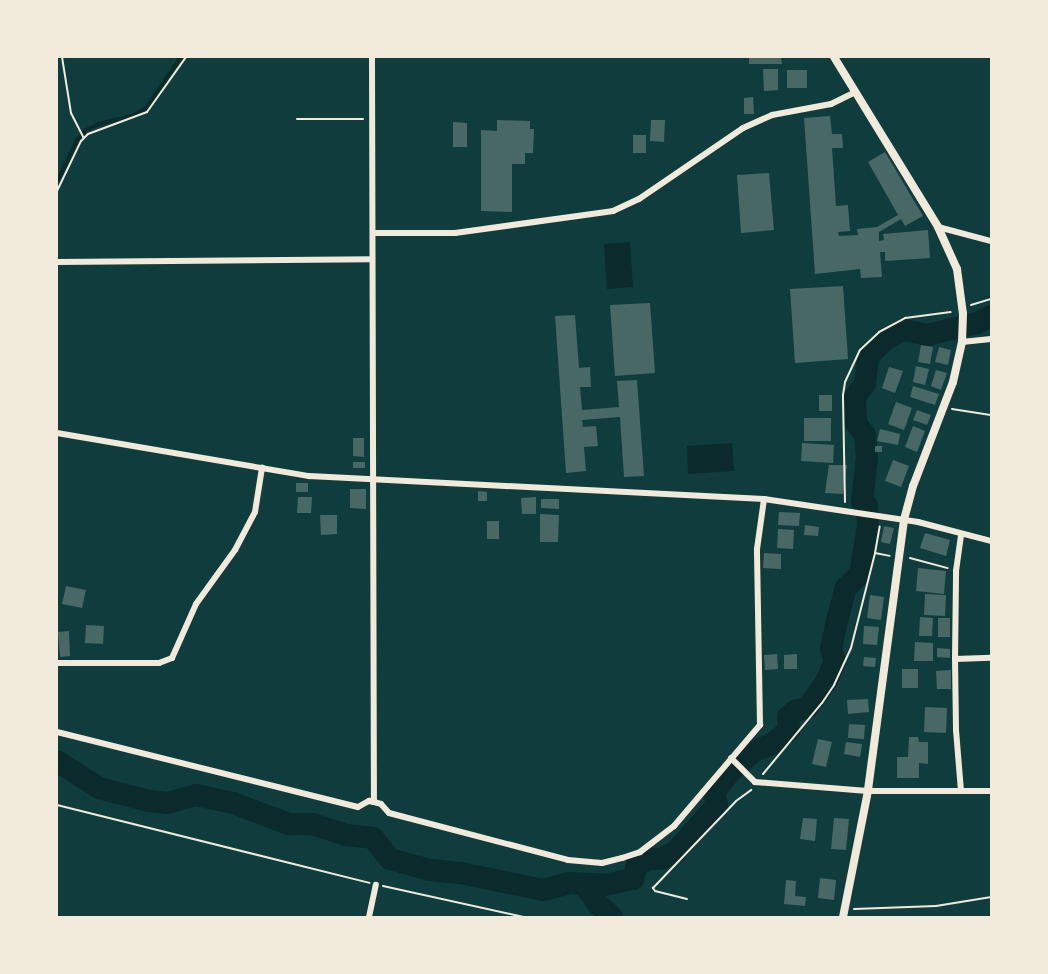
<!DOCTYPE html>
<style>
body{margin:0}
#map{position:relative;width:1048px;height:974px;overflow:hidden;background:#0f3d3e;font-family:"Source Serif 4",serif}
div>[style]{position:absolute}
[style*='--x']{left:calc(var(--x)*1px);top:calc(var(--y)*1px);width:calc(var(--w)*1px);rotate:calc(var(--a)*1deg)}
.water>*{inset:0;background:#0a2a2b}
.stream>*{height:4px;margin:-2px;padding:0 2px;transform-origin:2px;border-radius:2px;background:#0a2a2b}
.river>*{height:22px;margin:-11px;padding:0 11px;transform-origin:11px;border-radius:11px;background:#0a2a2b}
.building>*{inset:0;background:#486865}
.path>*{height:2px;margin:-1px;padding:0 1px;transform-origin:1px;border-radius:1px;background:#f1e9da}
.minor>*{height:6px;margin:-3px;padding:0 3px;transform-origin:3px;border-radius:3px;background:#f1e9da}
.secondary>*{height:8px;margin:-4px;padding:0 4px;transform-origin:4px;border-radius:4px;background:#f1e9da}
span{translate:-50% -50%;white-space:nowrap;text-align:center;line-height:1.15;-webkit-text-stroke:6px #f1e9da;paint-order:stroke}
.frame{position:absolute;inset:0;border:58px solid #f1e9da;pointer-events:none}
</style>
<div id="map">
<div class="water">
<i style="clip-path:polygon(630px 242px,633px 287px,607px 289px,604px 244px)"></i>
<i style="clip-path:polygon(732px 443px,734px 471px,688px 474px,687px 446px)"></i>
</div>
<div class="stream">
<i style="--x:57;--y:182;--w:47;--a:-64.5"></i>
<i style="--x:77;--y:140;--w:13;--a:-48"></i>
<i style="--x:86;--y:130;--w:14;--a:-25"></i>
<i style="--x:99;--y:124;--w:34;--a:-14"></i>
<i style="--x:132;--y:116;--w:16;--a:-30"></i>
<i style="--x:146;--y:108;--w:62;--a:-55.5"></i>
</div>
<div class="river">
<i style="--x:57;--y:761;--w:50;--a:32.7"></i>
<i style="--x:99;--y:788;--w:52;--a:14.6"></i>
<i style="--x:149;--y:801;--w:19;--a:6"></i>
<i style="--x:168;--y:803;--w:29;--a:-16"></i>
<i style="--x:196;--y:795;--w:38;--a:12"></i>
<i style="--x:233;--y:803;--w:60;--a:20.6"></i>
<i style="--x:289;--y:824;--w:23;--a:0"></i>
<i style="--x:312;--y:824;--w:35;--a:18"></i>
<i style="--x:345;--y:835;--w:28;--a:6"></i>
<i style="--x:373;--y:838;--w:27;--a:51"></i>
<i style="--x:390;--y:859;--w:41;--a:15.4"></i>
<i style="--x:430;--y:870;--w:31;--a:6"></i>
<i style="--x:461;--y:873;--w:84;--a:11.7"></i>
<i style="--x:543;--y:890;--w:28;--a:-15"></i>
<i style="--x:570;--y:883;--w:34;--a:3"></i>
<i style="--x:604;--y:885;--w:30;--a:-12"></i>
<i style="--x:633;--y:879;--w:15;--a:-74"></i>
<i style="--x:637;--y:865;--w:14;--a:-25"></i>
<i style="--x:650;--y:859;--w:11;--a:0"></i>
<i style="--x:661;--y:859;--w:16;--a:-27"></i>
<i style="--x:675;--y:852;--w:63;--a:-48.2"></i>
<i style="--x:717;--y:805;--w:12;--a:-104"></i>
<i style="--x:714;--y:793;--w:25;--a:-53"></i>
<i style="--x:729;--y:773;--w:33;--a:-41"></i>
<i style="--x:754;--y:751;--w:19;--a:-21"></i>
<i style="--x:772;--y:744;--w:22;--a:-39"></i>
<i style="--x:789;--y:730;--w:13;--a:-94"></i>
<i style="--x:788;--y:717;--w:9;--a:-41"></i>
<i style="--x:795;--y:711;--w:12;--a:-14"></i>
<i style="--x:807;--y:708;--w:32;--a:-54"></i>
<i style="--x:826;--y:682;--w:22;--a:-66"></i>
<i style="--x:835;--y:662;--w:14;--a:-107"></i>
<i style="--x:831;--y:649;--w:33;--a:-78"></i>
<i style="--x:838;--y:617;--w:30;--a:-75"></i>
<i style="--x:846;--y:588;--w:20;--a:-45"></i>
<i style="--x:860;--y:574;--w:49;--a:-80.5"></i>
<i style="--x:868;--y:526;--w:20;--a:-93"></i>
<i style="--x:867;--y:506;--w:7;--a:-135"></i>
<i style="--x:862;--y:501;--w:43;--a:-83.4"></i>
<i style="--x:867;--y:458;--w:23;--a:-95"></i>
<i style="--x:865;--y:435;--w:15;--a:-127"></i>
<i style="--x:856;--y:423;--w:26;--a:-92"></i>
<i style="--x:855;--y:397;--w:17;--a:-54"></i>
<i style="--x:865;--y:383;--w:26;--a:-83"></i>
<i style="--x:868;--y:357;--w:25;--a:-45"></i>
<i style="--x:886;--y:339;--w:20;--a:-27"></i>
<i style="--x:904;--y:330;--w:24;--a:12"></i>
<i style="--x:927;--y:335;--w:51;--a:-13.5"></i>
<i style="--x:977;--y:323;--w:16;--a:-27"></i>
<i style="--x:585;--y:885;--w:23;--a:56"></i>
<i style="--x:598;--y:904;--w:19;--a:43"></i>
</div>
<div class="building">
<i style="clip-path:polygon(749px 57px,781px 57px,782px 64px,749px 64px)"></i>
<i style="clip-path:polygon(763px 69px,778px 69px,778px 90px,764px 91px)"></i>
<i style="clip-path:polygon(787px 70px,807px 70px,807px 88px,787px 88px)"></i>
<i style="clip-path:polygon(753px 97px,754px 114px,744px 114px,744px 98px)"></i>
<i style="clip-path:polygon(830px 116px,832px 134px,842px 134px,843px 148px,832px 148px,836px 206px,848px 205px,850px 231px,838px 232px,839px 236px,858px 235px,857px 229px,877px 227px,898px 215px,868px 162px,885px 152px,923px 216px,905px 226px,901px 219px,879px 232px,879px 241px,884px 240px,883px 234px,928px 230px,930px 258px,885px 261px,885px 252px,880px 252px,882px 277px,861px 278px,860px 269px,815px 274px,804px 118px)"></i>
<i style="clip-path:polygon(497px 120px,530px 121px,530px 129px,534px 129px,533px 153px,525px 153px,525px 164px,512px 164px,512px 212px,481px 211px,481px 130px,497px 131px)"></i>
<i style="clip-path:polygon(651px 120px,665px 120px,664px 142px,650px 141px)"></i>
<i style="clip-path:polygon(453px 122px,467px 123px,467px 147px,453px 147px)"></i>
<i style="clip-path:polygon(633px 135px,646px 135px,646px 153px,633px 153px)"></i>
<i style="clip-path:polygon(769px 173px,774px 230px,741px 233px,737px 175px)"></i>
<i style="clip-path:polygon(843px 286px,848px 359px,795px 363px,790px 289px)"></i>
<i style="clip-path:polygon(650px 303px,655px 373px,615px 376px,610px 305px)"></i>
<i style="clip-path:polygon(575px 315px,579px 368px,590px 367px,591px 387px,580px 387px,582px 410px,619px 407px,617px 381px,637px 380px,644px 476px,624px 477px,620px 417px,582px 420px,583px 427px,596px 426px,598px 446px,584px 447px,586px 471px,566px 473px,555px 316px)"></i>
<i style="clip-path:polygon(921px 345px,933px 347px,930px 364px,918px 362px)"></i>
<i style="clip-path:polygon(939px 347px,951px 350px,948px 365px,935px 362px)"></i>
<i style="clip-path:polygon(916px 366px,929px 369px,925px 385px,913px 382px)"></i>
<i style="clip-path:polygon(889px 367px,903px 371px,895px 393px,882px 388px)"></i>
<i style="clip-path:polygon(936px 370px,947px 373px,941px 390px,931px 386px)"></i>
<i style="clip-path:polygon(913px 386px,939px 394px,935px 405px,910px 397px)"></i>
<i style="clip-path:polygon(819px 395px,832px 395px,832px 411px,819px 411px)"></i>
<i style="clip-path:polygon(896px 402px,912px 408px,904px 430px,888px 424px)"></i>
<i style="clip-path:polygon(917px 410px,931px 415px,927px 425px,913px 420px)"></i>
<i style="clip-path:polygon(804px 418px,831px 418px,831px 441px,804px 441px)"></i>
<i style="clip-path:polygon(913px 426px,925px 431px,917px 452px,905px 447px)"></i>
<i style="clip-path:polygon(880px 429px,900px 434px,898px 445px,877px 441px)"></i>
<i style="clip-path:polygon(353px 438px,364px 438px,364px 457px,353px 456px)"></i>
<i style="clip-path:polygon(802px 443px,834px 445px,833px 463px,801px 461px)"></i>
<i style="clip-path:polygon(875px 446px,882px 446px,882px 452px,875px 452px)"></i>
<i style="clip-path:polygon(893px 460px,909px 466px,901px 487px,885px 481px)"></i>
<i style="clip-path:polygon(353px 462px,365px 462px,365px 468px,353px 468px)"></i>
<i style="clip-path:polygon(829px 465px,847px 465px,843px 494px,825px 493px)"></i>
<i style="clip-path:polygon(296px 483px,308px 483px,308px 492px,296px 492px)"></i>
<i style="clip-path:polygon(350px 489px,366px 489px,366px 509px,350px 508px)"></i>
<i style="clip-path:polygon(478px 491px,487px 492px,487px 501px,478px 501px)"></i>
<i style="clip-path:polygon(298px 497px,312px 497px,311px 513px,297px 513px)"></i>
<i style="clip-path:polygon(536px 497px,536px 514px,522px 514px,521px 498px)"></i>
<i style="clip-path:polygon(541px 499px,559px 499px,559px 509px,541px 508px)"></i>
<i style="clip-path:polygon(779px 512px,800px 513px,799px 526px,778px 525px)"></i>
<i style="clip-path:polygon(540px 514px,559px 515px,558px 542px,540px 542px)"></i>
<i style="clip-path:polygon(320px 515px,337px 515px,337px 534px,321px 535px)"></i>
<i style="clip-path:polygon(487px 521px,499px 521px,499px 539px,487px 539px)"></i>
<i style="clip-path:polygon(805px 525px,819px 527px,818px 536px,804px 535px)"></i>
<i style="clip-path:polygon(884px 526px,894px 528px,890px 544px,881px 542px)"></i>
<i style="clip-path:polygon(778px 529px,794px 530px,793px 549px,777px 548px)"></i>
<i style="clip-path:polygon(925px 533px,950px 540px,946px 556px,920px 548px)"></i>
<i style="clip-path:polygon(764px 553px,781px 554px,781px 569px,763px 568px)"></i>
<i style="clip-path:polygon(918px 568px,946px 571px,944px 594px,916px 591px)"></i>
<i style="clip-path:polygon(66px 586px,86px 590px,82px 608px,62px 604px)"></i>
<i style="clip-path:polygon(925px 594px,946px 595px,945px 616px,924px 615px)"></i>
<i style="clip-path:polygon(870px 595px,884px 597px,881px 620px,867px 618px)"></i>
<i style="clip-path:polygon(920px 617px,933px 618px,932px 636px,919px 636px)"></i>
<i style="clip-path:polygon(938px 618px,950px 618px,950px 637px,938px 637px)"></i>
<i style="clip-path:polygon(86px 625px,104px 626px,103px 644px,85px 643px)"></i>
<i style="clip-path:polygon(864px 626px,879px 627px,877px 645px,863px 644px)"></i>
<i style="clip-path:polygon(69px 631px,70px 656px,60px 657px,58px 632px)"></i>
<i style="clip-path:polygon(915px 642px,933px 643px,933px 661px,914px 661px)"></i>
<i style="clip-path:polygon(937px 648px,950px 649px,950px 658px,937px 657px)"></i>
<i style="clip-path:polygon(777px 654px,778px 669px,765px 670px,764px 655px)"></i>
<i style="clip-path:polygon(797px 654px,797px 669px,784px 669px,784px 655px)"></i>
<i style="clip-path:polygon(864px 657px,876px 658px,875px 667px,863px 666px)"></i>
<i style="clip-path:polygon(902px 669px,918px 669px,918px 688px,902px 688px)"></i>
<i style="clip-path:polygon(951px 670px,951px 689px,937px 689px,936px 671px)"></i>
<i style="clip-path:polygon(868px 699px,869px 712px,848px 714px,847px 700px)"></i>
<i style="clip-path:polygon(925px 707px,947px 708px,946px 733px,924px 732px)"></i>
<i style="clip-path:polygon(849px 724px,865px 725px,864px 739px,848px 738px)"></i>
<i style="clip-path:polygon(909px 737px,918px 737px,919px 742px,928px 742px,928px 764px,919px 763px,919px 778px,897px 778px,897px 757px,908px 757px)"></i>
<i style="clip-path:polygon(818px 739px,832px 742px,826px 767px,812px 764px)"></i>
<i style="clip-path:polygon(846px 742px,862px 744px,860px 757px,844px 754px)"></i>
<i style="clip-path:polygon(803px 818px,817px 819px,815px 841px,800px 839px)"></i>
<i style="clip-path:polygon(834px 818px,849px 819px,846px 850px,831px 849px)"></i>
<i style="clip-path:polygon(820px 878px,836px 880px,834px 900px,818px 898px)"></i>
<i style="clip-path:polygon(786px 880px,796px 881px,795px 896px,806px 897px,805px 906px,784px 904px)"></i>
</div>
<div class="path">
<i style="--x:62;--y:57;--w:57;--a:80.9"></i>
<i style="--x:71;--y:113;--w:28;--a:63"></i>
<i style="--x:297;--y:119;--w:66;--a:0"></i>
<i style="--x:57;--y:191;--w:55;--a:-64.4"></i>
<i style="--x:81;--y:141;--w:10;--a:-45"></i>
<i style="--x:88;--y:134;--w:63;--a:-20.4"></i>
<i style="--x:147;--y:112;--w:67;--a:-54.7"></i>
<i style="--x:971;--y:305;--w:21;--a:-17"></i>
<i style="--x:952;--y:409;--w:39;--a:9"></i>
<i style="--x:845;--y:502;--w:107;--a:-91.1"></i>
<i style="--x:843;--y:395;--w:13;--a:-81"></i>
<i style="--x:845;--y:382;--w:35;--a:-65"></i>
<i style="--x:860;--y:350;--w:26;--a:-43"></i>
<i style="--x:879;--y:332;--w:30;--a:-28"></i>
<i style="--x:905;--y:318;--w:46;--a:-7.4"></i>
<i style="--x:875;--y:553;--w:27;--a:-80"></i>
<i style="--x:910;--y:558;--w:39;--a:15"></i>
<i style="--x:763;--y:774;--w:92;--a:-50.3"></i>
<i style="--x:822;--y:703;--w:22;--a:-56"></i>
<i style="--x:834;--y:685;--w:41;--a:-65.3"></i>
<i style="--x:851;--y:648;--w:98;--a:-75.8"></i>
<i style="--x:875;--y:553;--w:15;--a:11"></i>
<i style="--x:57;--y:805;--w:322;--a:14"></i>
<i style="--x:383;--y:886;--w:144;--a:12.4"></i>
<i style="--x:687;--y:899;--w:33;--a:-166"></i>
<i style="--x:655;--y:891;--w:4;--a:-124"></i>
<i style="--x:653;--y:888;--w:120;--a:-46.3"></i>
<i style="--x:736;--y:801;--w:19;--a:-36"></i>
<i style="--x:854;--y:909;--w:82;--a:-2.1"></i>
<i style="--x:936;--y:906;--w:56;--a:-9.3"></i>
</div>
<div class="minor">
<i style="--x:372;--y:57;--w:745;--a:89.85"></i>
<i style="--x:938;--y:227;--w:55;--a:14.8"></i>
<i style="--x:373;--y:233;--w:82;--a:0"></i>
<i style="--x:455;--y:233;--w:160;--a:-7.9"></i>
<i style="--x:613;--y:211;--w:29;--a:-25"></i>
<i style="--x:639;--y:199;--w:126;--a:-34.3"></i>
<i style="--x:743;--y:128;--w:32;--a:-24"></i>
<i style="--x:772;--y:115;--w:60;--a:-10.6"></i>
<i style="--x:831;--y:104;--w:25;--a:-26"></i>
<i style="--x:57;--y:262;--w:315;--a:-0.5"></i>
<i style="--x:962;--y:342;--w:29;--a:-6"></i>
<i style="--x:57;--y:433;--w:256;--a:9.7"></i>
<i style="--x:309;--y:476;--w:456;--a:2.9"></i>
<i style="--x:764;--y:499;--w:156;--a:8.5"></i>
<i style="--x:918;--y:522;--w:75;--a:14.6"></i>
<i style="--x:955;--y:659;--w:88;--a:-89.3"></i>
<i style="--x:956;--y:571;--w:36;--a:-82"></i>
<i style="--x:57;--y:663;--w:102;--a:0"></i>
<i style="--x:159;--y:663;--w:14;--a:-21"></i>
<i style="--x:172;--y:658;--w:59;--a:-66"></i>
<i style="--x:196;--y:604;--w:67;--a:-54.2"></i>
<i style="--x:235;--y:550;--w:43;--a:-62.2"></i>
<i style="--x:255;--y:512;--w:45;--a:-81"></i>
<i style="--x:57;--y:732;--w:310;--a:14"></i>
<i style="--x:358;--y:807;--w:13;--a:-29"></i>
<i style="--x:369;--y:801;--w:5;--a:11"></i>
<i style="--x:374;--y:802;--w:7;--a:16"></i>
<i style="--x:381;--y:804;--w:12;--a:48"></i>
<i style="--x:389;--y:813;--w:185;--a:14.7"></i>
<i style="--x:568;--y:860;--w:34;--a:5"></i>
<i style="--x:602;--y:863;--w:21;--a:-14"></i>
<i style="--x:622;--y:858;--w:19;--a:-18"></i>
<i style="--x:640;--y:852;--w:43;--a:-37.4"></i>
<i style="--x:674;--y:826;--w:133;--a:-49.6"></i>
<i style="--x:760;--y:725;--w:176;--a:-91"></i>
<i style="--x:757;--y:549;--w:50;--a:-82"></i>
<i style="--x:731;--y:758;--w:34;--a:45"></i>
<i style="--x:755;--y:782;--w:113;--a:4.6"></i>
<i style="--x:868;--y:791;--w:123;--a:0"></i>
<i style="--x:961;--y:791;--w:61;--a:-94.7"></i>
<i style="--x:956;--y:730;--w:71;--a:-90.8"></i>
<i style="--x:955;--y:659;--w:36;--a:-2"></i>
<i style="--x:369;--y:917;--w:33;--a:-78"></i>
</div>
<div class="secondary">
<i style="--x:834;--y:57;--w:199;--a:58.5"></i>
<i style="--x:938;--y:227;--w:46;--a:65.7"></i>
<i style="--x:957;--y:269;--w:45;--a:82.4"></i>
<i style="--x:963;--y:314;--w:28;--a:92"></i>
<i style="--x:962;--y:342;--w:41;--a:102.7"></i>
<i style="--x:953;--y:382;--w:111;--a:111"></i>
<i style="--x:913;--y:486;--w:35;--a:105"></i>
<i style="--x:904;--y:520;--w:273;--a:97.6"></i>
<i style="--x:868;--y:791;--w:128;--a:101.2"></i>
</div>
<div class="frame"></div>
</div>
